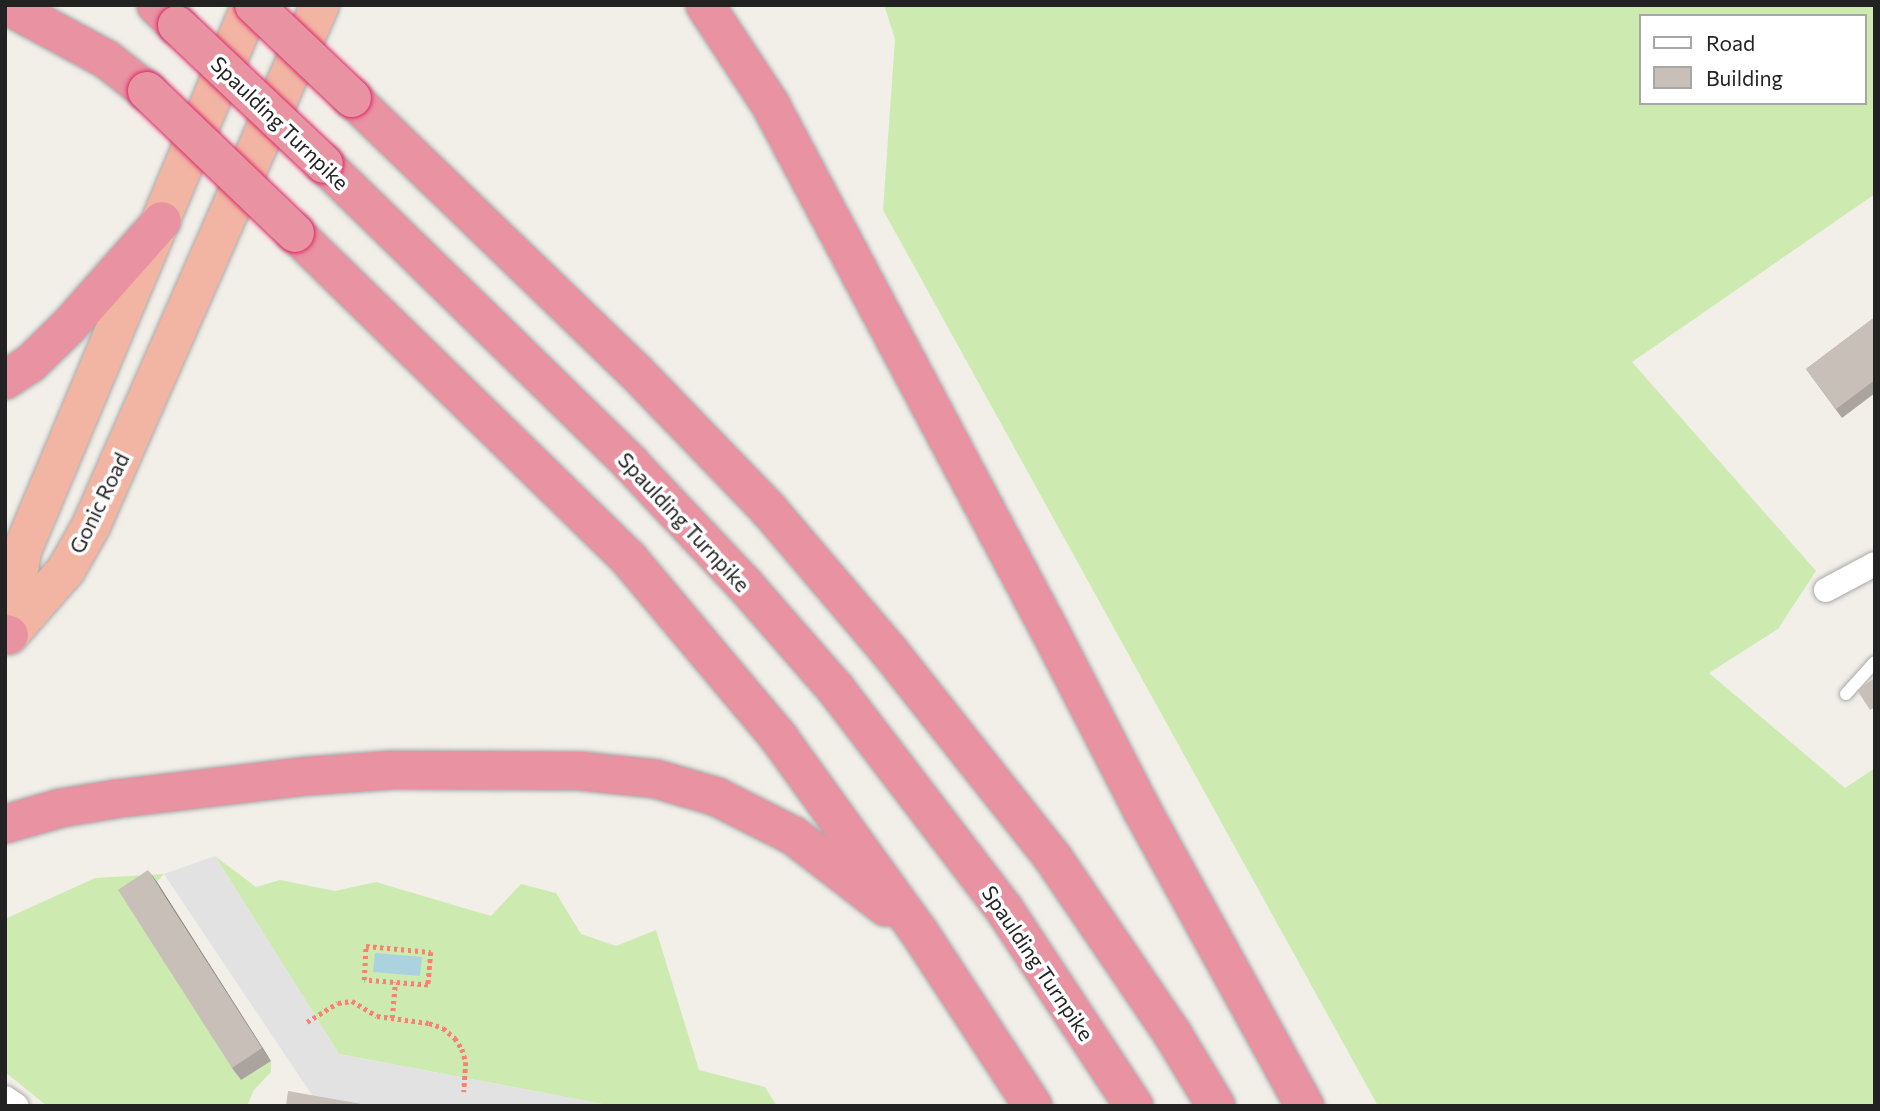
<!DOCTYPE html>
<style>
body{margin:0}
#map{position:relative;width:1880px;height:1111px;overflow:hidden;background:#f2efe9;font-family:Commissioner,sans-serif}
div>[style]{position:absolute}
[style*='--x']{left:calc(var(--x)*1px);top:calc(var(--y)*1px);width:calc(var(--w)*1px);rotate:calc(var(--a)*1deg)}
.grass>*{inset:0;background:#cdebb0}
.parking>*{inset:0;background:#e2e2e2}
.water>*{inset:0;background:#aad3df}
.path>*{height:4.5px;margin-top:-2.25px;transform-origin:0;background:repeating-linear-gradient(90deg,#fa8072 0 3.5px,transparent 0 7px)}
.roads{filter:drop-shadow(0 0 2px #a9a9a9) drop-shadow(0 0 2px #a9a9a9)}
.service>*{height:12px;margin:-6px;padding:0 6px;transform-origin:6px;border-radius:6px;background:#fff}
.minor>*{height:24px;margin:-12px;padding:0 12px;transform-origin:12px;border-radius:12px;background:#fff}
.trunk>*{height:38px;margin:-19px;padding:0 19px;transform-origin:19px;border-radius:19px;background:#f2b4a3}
.motorway>*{height:38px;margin:-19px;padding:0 19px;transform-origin:19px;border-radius:19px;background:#e892a2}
.bridges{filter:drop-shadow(0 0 2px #dc2a67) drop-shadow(0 0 2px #dc2a67)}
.motorway-bridge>*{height:38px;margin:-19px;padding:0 19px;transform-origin:19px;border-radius:19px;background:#e892a2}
.wall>*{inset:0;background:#aba49e}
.shaded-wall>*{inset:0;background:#8b8681}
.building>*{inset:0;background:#c7bfb8}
span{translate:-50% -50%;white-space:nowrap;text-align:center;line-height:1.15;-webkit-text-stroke:7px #fff;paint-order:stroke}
.street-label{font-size:21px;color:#222}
.frame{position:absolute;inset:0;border:7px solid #222;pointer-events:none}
.legend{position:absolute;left:1639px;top:14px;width:228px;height:91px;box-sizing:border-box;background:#fff;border:2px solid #a7a7a7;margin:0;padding:9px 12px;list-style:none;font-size:21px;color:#222}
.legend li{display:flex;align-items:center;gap:14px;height:35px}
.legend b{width:35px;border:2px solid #a7a7a7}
</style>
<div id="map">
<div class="grass">
<i style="clip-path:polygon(evenodd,884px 5px,1875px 5px,1875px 194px,1632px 362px,1816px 571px,1778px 629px,1709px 673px,1845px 788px,1875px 768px,1875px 1106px,1378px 1106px,883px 210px,895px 39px,884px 5px,1640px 16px,1864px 16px,1864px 103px,1640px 103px,1640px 16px)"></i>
<i style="clip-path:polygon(215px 856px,256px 887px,280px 880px,335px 891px,376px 882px,491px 916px,521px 884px,556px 893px,581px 934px,616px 946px,656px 930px,699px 1070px,765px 1087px,777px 1106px,613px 1106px,339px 1054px)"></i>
<i style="clip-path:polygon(164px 874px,157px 882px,127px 902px,240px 1079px,271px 1061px,271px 1072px,254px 1090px,247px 1106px,47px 1106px,5px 1072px,5px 919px,95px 878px)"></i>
</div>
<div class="parking">
<i style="clip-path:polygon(215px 856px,339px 1054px,613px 1106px,344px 1106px,316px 1101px,164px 874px)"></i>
</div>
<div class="water">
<i style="clip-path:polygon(375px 953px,422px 957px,420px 976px,373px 972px)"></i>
</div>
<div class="path">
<i style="--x:366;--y:946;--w:65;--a:5.3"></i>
<i style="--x:431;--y:952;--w:33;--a:95"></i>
<i style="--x:428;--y:985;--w:64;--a:-175.5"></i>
<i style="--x:364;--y:980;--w:34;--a:-87"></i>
<i style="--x:392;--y:1018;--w:36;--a:-85"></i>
<i style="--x:307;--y:1022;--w:36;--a:-32"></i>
<i style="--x:338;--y:1003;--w:14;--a:-8"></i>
<i style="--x:352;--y:1001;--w:29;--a:31"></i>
<i style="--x:377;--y:1016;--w:52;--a:7.7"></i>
<i style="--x:429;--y:1023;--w:15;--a:20"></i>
<i style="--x:443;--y:1028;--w:16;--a:40"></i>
<i style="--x:455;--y:1038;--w:13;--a:58"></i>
<i style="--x:462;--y:1049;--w:14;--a:73"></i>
<i style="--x:466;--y:1062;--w:30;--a:94"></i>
</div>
<div class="roads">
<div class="service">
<i style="--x:1846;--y:694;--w:43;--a:-47.8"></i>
</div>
<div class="minor">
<i style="--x:1826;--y:590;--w:55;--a:-28"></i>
<i style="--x:5;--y:1098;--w:14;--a:34"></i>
</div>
<div class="trunk">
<i style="--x:9;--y:635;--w:86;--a:-48.8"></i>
<i style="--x:66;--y:570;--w:51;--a:-60.4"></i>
<i style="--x:91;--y:526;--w:569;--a:-66.27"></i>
<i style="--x:9;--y:635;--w:85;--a:-81.2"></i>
<i style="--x:22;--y:551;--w:592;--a:-67.25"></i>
</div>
<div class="motorway">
<i style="--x:6;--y:5;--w:114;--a:28.4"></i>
<i style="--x:106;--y:59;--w:52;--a:38"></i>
<i style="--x:156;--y:5;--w:29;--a:44"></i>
<i style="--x:705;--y:5;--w:118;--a:56.7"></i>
<i style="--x:770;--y:104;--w:597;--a:62.02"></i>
<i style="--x:1050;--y:631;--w:201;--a:62.8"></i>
<i style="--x:1142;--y:810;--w:338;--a:61.2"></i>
<i style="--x:352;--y:98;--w:393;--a:44"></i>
<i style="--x:635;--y:371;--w:193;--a:46"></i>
<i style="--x:769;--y:510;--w:185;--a:49.6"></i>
<i style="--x:889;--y:651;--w:264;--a:51.6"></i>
<i style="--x:1053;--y:858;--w:212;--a:55.8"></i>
<i style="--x:1172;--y:1033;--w:85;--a:58.9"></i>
<i style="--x:324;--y:164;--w:429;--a:44.3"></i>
<i style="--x:631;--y:464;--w:166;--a:46.7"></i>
<i style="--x:745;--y:585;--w:137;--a:48.9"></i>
<i style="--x:835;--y:688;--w:278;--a:52.6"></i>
<i style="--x:1004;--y:909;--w:236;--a:56.6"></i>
<i style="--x:295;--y:233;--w:467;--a:44.3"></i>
<i style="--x:629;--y:559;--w:234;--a:50"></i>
<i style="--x:779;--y:738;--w:239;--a:54.2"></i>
<i style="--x:919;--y:932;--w:208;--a:56.8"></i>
<i style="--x:5;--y:380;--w:30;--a:-33"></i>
<i style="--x:30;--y:364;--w:54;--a:-44.3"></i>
<i style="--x:69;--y:326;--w:140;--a:-48.5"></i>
<i style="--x:5;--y:634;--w:4;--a:14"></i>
<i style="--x:5;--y:824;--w:58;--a:-15.9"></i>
<i style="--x:61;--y:808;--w:55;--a:-9.5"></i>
<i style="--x:115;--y:799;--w:195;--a:-6.8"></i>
<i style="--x:309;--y:776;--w:84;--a:-4.1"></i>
<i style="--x:393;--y:770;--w:187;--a:0.3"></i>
<i style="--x:580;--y:771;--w:76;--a:6"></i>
<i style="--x:656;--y:779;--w:64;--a:16.4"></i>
<i style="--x:717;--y:797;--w:86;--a:26.9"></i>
<i style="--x:794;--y:836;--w:116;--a:37.7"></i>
</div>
</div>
<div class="bridges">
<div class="motorway-bridge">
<i style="--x:254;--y:5;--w:135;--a:43.5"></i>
<i style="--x:177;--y:25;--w:202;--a:43.4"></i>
<i style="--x:147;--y:91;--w:205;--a:43.8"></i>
</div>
</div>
<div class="wall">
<i style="clip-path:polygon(1875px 317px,1875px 393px,1842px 418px,1806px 369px)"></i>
<i style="clip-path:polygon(157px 882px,271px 1061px,241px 1080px,232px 1068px)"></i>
</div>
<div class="shaded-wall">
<i style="clip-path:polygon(148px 870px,157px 882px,271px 1061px,262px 1048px)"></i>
</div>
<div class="building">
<i style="clip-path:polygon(1875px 317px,1875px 380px,1836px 409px,1806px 369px)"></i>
<i style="clip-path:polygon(1875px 678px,1875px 707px,1870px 710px,1857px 690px)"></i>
<i style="clip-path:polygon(148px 870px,262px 1048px,232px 1068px,118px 890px)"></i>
<i style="clip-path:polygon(288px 1091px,373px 1106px,286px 1106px)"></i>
</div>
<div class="street-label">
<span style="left:280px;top:123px;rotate:44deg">Spaulding Turnpike</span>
<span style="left:99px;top:503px;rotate:-64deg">Gonic Road</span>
<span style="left:684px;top:522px;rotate:47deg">Spaulding Turnpike</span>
<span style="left:1038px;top:963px;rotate:56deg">Spaulding Turnpike</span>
</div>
<div class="frame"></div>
<ul class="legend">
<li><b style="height:9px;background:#fff"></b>Road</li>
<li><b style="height:19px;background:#c7bfb8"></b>Building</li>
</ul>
</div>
